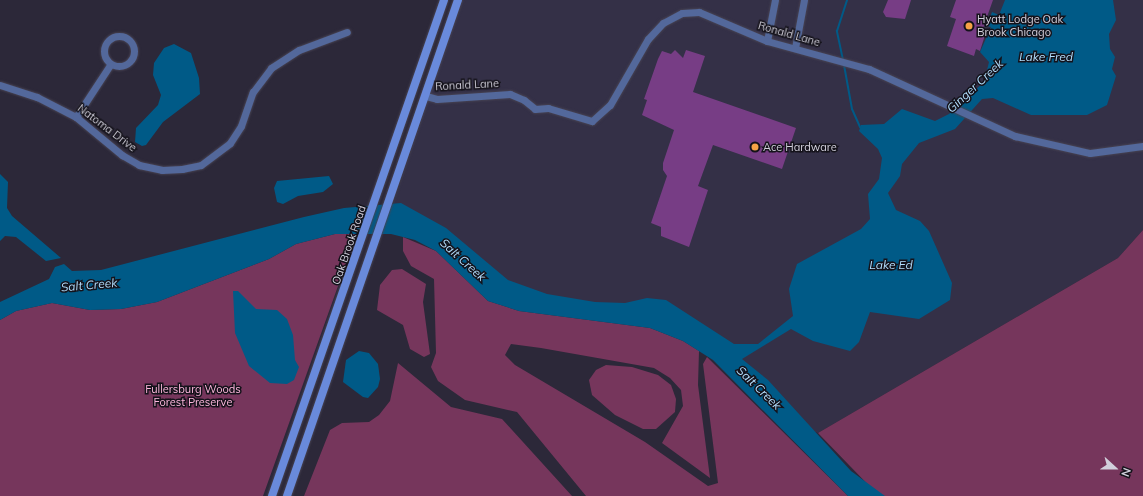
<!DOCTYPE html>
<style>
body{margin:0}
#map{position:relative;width:1143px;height:496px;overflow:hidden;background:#2c2839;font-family:Mulish,sans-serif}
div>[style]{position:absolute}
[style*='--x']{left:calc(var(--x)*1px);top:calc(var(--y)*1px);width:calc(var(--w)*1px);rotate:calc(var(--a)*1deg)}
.built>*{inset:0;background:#343047}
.green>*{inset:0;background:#76365c}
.water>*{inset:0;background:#005a87}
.stream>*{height:2px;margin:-1px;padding:0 1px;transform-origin:1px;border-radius:1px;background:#005a87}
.building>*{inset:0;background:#773d85}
.roads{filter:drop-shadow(0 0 1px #474353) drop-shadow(0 0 1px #474353)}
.street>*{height:7px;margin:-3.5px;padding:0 3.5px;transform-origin:3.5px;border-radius:3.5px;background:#53689b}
.street>.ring{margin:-3.5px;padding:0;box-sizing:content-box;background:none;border:7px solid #53689b;border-radius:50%}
.secondary>*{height:8px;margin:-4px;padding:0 4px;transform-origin:4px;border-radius:4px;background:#698adb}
.dots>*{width:11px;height:11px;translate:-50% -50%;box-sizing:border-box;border:2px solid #14121a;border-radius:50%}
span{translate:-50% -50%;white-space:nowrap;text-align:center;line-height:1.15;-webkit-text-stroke:3px #14121a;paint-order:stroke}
.poi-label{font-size:11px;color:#d2d0dc}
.left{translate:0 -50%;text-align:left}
.street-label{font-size:11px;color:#d2d0dc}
.park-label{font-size:11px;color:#feb7dd}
.water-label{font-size:12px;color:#b1ddfc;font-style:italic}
.north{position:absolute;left:1095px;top:448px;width:40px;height:40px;-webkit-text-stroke:3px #14121a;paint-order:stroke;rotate:111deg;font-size:11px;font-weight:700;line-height:16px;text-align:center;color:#d2d0dc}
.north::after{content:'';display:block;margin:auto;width:14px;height:18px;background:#d2d0dc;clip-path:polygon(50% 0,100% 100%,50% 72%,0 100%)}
</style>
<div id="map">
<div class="built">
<i style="clip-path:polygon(461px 0,1143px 0,1143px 230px,1118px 258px,818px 433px,807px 429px,728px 350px,607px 307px,550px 298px,501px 281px,391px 211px)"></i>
</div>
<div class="green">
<i style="clip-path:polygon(1143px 230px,1143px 496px,879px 496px,818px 433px,1118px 258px)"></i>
<i style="clip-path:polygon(357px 233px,263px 496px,0 496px,0 320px,16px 311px,52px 303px,90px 310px,121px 309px,157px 302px,269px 259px,296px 244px,335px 234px)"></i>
<i style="clip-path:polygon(403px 237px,436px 251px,488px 301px,519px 311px,650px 328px,683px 341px,699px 351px,698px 385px,710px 478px,662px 443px,683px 406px,681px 390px,670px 378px,654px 368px,541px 348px,511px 344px,505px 355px,515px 365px,645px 442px,708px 486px,718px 483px,703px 364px,707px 357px,848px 496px,586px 496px,517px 412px,465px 400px,438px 381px,431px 367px,436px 353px,434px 279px,411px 266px,403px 251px)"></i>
<i style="clip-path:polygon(402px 269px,426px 284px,423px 302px,430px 354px,424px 357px,410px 349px,403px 325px,377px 310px,380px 285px,392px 270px)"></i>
<i style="clip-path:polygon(398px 363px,451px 407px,502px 419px,572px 496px,304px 496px,330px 430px,342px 423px,369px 422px,379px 415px,390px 401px)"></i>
<i style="clip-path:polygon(606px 365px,632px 367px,658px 375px,671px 385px,676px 399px,675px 412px,656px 429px,643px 429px,615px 415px,592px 395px,589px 380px,596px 370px)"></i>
</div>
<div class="water">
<i style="clip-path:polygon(1005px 0,1113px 0,1116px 20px,1109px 34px,1110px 49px,1115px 57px,1112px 69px,1116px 76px,1107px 105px,1087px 115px,1031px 115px,993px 98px,982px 99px,955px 129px,919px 143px,902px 164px,900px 176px,888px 193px,896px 210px,920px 221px,929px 231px,952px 283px,950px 300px,919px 319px,870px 312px,859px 342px,850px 351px,813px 341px,791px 329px,742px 359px,768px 380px,851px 471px,885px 496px,848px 496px,713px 360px,683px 341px,650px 328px,519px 311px,488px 301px,436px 251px,415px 240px,391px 234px,335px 234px,296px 244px,269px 259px,157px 302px,121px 309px,90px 310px,52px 303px,16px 311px,0 320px,0 302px,49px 279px,55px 267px,64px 264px,72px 271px,101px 270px,304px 217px,344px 208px,401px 203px,446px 228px,508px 280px,547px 294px,595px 302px,625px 303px,647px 298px,666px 300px,734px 344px,758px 344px,793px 316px,789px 289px,797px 264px,861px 229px,870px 219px,868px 194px,879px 179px,882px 158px,878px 149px,859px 131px,861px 125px,884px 124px,902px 109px,935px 121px,949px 114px,984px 82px,989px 62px,980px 52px,991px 27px,987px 26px,992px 12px,999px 15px)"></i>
<i style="clip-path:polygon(174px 44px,191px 53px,199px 78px,200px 94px,163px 122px,146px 145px,142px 146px,135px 142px,136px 128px,158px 105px,161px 95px,153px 75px,154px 63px,164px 48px)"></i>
<i style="clip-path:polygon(0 174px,8px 182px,7px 208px,12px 216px,61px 258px,46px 261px,16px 237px,5px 236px,0 241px)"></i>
<i style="clip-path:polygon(329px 176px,333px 184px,323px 192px,298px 196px,283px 204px,277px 202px,274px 188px,277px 181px)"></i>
<i style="clip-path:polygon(233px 291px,238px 291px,256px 309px,277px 310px,287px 319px,293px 335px,295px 360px,299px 367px,294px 380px,287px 384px,270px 383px,249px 366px,235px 333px)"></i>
<i style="clip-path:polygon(359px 351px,369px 353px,378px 364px,380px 379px,378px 387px,368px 398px,363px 397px,343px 382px,346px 360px)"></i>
</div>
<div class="stream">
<i style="--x:843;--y:60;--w:30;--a:-102"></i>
<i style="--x:837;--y:31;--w:33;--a:-72"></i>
<i style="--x:844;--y:65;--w:45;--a:79.7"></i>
<i style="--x:852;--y:109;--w:20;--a:66"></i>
</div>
<div class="building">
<i style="clip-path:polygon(888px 0,911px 0,905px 19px,886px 17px,883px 12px)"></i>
<i style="clip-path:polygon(956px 0,993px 0,982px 31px,986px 32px,980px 51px,976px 49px,974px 56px,947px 46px,956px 19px,950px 17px)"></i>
<i style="clip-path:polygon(675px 50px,683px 58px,686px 50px,705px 56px,693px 92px,796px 128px,782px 169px,713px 145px,698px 186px,708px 190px,689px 247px,661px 236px,661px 227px,651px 223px,667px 176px,663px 170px,663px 163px,674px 130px,642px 115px,647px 100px,644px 99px,658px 59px,662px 51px,671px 54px)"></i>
</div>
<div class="roads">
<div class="street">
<i class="ring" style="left:104px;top:36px;width:23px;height:23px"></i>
<i style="--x:767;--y:41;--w:42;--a:-79"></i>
<i style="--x:795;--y:48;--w:49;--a:-79.4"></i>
<i style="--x:0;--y:85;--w:39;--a:18"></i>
<i style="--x:37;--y:97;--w:44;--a:27.1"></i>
<i style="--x:76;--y:117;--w:60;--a:39.6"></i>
<i style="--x:122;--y:155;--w:20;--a:30"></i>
<i style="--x:139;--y:165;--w:24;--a:12"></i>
<i style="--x:162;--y:170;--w:20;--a:-3"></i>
<i style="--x:182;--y:169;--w:19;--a:-12"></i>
<i style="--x:201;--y:165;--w:36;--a:-37"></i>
<i style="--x:230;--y:143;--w:20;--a:-57"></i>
<i style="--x:241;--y:126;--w:36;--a:-71"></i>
<i style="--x:253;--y:92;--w:30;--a:-53"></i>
<i style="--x:271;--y:68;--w:33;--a:-33"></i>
<i style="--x:299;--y:50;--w:51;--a:-20.6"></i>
<i style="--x:426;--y:96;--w:11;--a:15"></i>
<i style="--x:437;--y:99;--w:73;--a:-3.9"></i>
<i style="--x:510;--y:94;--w:15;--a:23"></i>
<i style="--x:524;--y:100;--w:14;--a:39"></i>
<i style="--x:535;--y:109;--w:13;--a:-4"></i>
<i style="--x:548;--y:108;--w:46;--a:16.5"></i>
<i style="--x:592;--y:121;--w:24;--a:-42"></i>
<i style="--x:610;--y:105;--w:76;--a:-60.1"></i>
<i style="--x:648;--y:39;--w:22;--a:-47"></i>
<i style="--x:663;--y:23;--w:21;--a:-28"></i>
<i style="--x:682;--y:13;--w:17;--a:-3"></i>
<i style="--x:699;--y:12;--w:74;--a:23.1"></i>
<i style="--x:767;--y:41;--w:106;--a:15.4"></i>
<i style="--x:869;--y:69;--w:161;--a:24.7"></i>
<i style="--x:1015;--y:136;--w:77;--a:12.8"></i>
<i style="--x:1090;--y:153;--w:53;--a:-7.5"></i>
<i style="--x:76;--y:117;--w:62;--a:-56.8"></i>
</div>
<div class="secondary">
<i style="--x:272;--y:496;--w:525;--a:-70.87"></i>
<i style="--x:287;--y:496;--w:525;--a:-70.98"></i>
</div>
</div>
<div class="dots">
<i style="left:969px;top:26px;background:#f6a246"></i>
<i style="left:755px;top:147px;background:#f6a246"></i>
</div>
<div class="poi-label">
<span class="left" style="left:977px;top:26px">Hyatt Lodge Oak<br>Brook Chicago</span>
<span class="left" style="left:763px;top:147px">Ace Hardware</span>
</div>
<div class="street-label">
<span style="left:789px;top:34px;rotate:16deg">Ronald Lane</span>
<span style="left:467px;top:85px;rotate:-3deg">Ronald Lane</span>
<span style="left:107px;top:128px;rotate:37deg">Natoma Drive</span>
<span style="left:349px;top:245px;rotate:-71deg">Oak Brook Road</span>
</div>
<div class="park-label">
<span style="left:193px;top:396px">Fullersburg Woods<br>Forest Preserve</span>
</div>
<div class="water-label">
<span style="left:1046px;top:57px">Lake Fred</span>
<span style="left:975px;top:86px;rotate:-43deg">Ginger Creek</span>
<span style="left:463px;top:260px;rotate:42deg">Salt Creek</span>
<span style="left:891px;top:265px">Lake Ed</span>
<span style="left:89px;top:285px;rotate:-5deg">Salt Creek</span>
<span style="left:759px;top:388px;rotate:44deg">Salt Creek</span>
</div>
<div class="north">N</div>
</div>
